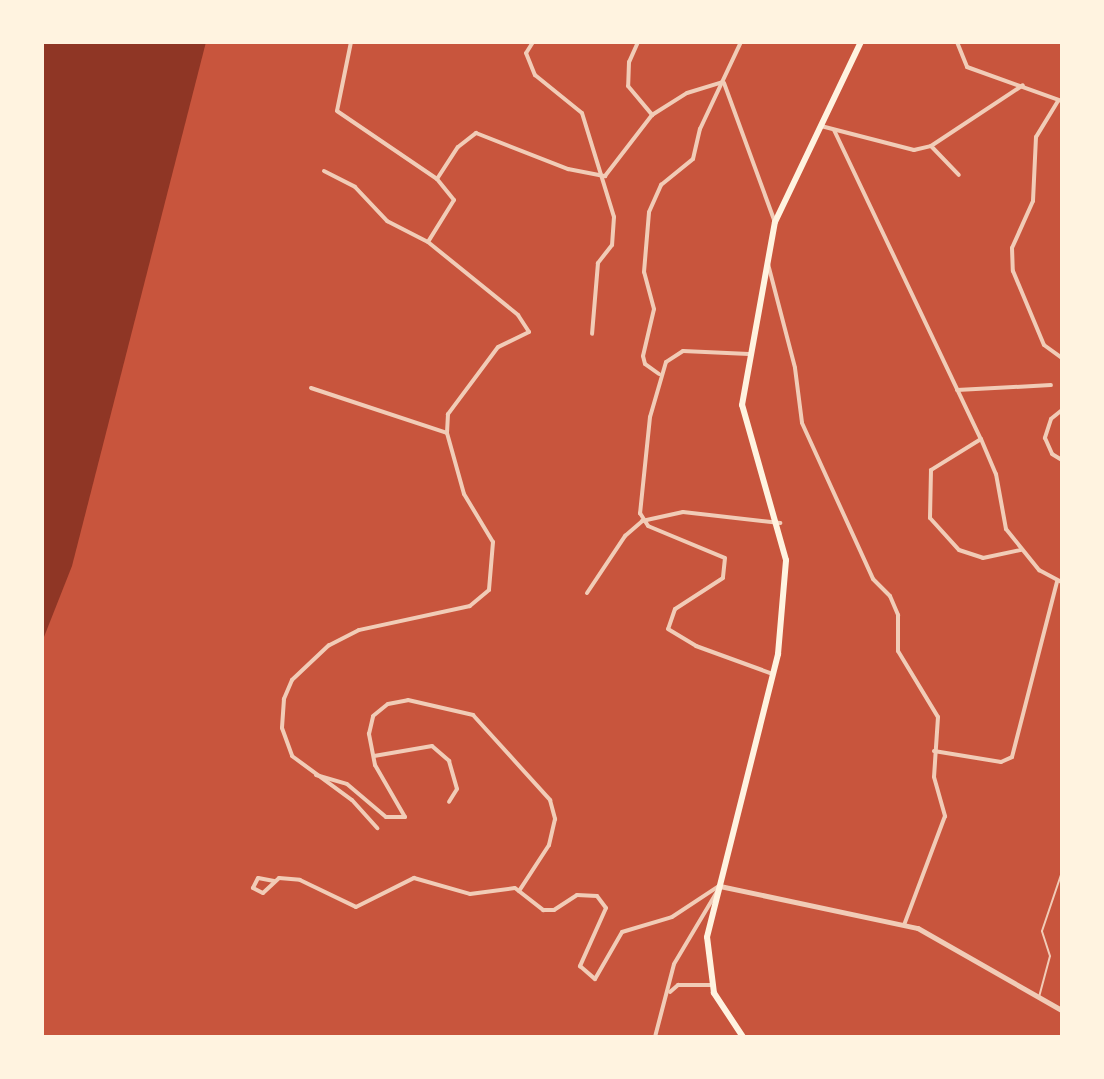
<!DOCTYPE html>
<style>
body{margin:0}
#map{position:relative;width:1104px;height:1079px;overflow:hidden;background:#c8553d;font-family:"PT Sans Narrow",sans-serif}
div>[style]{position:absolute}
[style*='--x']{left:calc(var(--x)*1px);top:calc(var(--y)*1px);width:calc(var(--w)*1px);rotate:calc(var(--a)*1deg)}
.water>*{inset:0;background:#8f3625}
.service>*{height:2px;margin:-1px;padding:0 1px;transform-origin:1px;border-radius:1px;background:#f1ccb7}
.minor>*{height:4px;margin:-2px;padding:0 2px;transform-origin:2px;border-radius:2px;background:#f1ccb7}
.tertiary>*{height:4.5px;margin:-2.25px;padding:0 2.25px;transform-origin:2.25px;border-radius:2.25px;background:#f1ccb7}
.primary>*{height:6px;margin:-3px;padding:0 3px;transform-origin:3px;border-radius:3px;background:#fff3e0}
span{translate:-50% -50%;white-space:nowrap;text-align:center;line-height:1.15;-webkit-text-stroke:4.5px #fff3e0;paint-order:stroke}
.frame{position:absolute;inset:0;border:44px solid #fff3e0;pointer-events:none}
</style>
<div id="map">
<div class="water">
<i style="clip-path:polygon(42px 42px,206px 42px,72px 566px,42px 642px)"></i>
</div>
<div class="service">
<i style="--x:1039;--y:997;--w:42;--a:-75"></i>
<i style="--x:1050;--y:956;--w:26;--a:-108"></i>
<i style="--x:1042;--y:931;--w:62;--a:-71.3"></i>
<i style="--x:398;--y:1037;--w:70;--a:0"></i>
</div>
<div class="minor">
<i style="--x:351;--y:42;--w:70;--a:101.5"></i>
<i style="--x:337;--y:111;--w:121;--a:34.2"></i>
<i style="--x:437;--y:179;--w:27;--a:51"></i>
<i style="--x:454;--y:200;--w:49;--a:121.8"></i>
<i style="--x:533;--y:42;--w:13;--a:122"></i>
<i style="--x:526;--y:53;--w:24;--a:68"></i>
<i style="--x:535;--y:75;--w:60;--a:39"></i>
<i style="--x:582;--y:113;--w:109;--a:72.9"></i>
<i style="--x:614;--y:217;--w:28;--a:94"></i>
<i style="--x:612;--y:245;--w:23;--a:128"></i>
<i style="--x:598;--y:263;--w:71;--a:94.8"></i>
<i style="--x:638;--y:42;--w:22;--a:114"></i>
<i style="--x:629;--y:62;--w:24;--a:92"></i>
<i style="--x:628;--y:86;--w:38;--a:50"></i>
<i style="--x:957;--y:42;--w:27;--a:68"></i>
<i style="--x:967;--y:67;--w:101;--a:19.7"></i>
<i style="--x:724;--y:83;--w:148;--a:69.9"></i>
<i style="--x:1058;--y:101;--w:42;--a:121.4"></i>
<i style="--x:1036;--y:137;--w:64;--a:92.7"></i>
<i style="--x:1033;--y:201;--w:51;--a:114.1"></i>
<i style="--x:1012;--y:248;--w:23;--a:88"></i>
<i style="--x:1013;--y:271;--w:80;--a:67.3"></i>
<i style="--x:1044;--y:345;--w:22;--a:36"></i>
<i style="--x:821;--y:126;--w:96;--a:14.5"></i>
<i style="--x:914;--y:150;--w:17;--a:-13"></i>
<i style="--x:931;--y:146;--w:110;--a:-33.5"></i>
<i style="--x:834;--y:130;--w:342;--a:64.6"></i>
<i style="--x:981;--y:439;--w:38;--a:67"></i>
<i style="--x:996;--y:474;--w:56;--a:79.7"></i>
<i style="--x:1006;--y:529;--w:53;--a:51.2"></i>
<i style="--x:1039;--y:570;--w:26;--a:28"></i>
<i style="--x:931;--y:146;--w:40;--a:46"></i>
<i style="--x:324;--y:171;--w:35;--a:27"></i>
<i style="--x:355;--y:187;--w:47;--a:46.7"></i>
<i style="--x:387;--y:221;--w:46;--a:27.1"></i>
<i style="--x:428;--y:242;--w:116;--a:39"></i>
<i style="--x:518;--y:315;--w:20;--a:57"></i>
<i style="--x:529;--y:332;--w:34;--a:154"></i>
<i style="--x:498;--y:347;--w:84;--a:126.7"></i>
<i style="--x:448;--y:414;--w:19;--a:93"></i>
<i style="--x:447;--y:433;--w:63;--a:74.4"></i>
<i style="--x:464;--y:494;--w:56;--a:58.9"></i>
<i style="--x:493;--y:542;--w:48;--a:94.8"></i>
<i style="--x:489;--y:590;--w:25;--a:140"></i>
<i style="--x:470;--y:606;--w:114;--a:167.8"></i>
<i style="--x:359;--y:630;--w:34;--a:153"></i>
<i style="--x:329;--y:645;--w:51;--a:136.6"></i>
<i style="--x:292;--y:680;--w:21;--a:113"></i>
<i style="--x:284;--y:699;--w:29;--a:94"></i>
<i style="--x:282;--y:728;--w:30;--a:70"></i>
<i style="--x:292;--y:756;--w:74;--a:36.3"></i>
<i style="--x:352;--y:800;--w:38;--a:48"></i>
<i style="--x:605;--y:176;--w:77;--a:-52.4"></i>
<i style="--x:652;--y:115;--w:41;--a:-32.2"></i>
<i style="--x:687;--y:93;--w:37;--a:-17"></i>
<i style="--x:437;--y:179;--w:38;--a:-57"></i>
<i style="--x:458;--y:147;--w:23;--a:-38"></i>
<i style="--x:476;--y:133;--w:99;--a:21.4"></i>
<i style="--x:568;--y:169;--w:38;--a:11"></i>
<i style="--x:768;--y:264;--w:107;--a:75.4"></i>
<i style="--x:795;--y:368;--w:55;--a:82.7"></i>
<i style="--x:802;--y:423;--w:171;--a:65.5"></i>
<i style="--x:873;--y:579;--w:24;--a:45"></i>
<i style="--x:890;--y:596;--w:21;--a:67"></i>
<i style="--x:898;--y:615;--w:36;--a:90"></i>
<i style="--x:898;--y:651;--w:77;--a:58.8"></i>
<i style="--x:938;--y:717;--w:60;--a:93.8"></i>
<i style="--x:934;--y:777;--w:41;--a:74.2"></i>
<i style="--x:945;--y:816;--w:116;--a:110.6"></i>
<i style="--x:749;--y:354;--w:66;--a:-177.4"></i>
<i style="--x:683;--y:351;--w:20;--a:147"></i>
<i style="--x:666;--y:362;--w:57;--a:106.2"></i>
<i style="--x:650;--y:417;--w:97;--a:95.9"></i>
<i style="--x:640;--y:513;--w:15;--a:58"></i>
<i style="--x:648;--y:526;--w:83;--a:22.6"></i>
<i style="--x:725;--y:558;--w:20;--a:96"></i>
<i style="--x:723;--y:578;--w:57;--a:147.1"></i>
<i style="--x:675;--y:609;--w:21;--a:109"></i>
<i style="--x:668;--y:629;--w:33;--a:31"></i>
<i style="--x:696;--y:646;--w:82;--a:20"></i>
<i style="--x:659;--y:374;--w:17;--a:-144"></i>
<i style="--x:645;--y:364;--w:8;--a:-104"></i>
<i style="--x:643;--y:356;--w:48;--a:-76.8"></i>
<i style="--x:654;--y:309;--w:38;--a:-105"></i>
<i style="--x:644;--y:272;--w:60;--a:-85.2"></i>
<i style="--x:649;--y:212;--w:30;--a:-66"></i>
<i style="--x:661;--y:185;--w:41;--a:-39.1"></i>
<i style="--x:693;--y:159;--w:31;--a:-77"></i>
<i style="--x:700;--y:129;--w:96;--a:-64.8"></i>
<i style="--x:311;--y:388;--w:143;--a:18.3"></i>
<i style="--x:957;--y:390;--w:94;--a:-3"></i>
<i style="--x:1062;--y:410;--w:14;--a:141"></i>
<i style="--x:1051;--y:419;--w:20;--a:108"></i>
<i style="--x:1045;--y:438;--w:17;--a:66"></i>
<i style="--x:1052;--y:454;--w:12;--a:31"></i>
<i style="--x:981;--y:439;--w:59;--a:148.2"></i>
<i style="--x:931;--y:470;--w:48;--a:91.2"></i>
<i style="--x:930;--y:518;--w:43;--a:47.8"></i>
<i style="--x:959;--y:550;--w:25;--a:18"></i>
<i style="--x:983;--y:558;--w:39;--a:-12"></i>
<i style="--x:587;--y:593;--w:69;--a:-56.3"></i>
<i style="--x:625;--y:536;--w:23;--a:-41"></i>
<i style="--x:642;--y:521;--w:42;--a:-12.4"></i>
<i style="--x:683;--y:512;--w:98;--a:6.5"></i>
<i style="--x:934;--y:751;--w:68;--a:9.3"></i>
<i style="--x:1001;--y:762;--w:12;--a:-24"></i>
<i style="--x:1012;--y:757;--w:181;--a:-75.6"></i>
<i style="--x:374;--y:756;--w:59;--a:-9.8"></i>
<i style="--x:432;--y:746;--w:23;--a:41"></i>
<i style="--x:449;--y:761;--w:29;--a:74"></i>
<i style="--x:457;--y:789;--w:15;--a:122"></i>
<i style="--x:316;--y:775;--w:32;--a:16"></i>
<i style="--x:347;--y:784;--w:51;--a:40.2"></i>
<i style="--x:386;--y:817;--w:19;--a:0"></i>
<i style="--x:405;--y:817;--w:60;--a:-120"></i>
<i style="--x:375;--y:765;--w:32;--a:-101"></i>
<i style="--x:369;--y:734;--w:18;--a:-77"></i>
<i style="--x:373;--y:716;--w:19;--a:-39"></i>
<i style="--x:388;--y:704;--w:20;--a:-11"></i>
<i style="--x:408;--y:700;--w:67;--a:13"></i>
<i style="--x:473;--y:715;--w:115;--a:47.8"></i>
<i style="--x:550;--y:800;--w:20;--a:75"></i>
<i style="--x:555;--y:819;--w:27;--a:103"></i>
<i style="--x:549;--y:845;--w:55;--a:123.1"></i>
<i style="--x:274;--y:881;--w:16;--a:-169"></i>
<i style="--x:258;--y:878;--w:11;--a:117"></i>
<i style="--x:253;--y:888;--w:11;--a:27"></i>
<i style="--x:263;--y:893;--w:22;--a:-43"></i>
<i style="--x:279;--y:878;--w:21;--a:5"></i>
<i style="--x:300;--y:880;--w:62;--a:25.7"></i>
<i style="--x:356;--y:907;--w:65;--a:-26.6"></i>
<i style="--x:414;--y:878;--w:58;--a:15.9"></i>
<i style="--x:470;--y:894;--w:45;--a:-7.6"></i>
<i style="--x:515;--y:888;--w:36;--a:38"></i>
<i style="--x:543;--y:910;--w:11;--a:0"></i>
<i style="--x:554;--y:910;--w:27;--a:-33"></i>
<i style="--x:577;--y:895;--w:20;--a:3"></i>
<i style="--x:597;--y:896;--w:15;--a:53"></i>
<i style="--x:606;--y:908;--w:64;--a:114.1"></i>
<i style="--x:580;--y:966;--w:20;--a:41"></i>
<i style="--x:595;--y:979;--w:54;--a:-60.1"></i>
<i style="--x:622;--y:932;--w:52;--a:-16.7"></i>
<i style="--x:672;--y:917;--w:56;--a:-33.4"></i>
<i style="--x:670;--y:992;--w:11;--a:-41"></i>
<i style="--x:678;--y:985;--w:33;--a:0"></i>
<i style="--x:655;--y:1037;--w:75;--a:-75.4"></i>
<i style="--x:674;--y:964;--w:84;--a:-59.2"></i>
</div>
<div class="tertiary">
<i style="--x:720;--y:886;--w:202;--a:12"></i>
<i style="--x:918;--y:928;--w:166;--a:29.7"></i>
</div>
<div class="primary">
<i style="--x:743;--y:1037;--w:53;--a:-123.4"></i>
<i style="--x:714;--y:993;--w:56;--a:-97.1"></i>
<i style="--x:707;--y:937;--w:292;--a:-75.9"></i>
<i style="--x:778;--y:654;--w:94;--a:-85.1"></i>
<i style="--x:786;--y:560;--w:161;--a:-105.8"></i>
<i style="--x:742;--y:405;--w:186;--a:-79.8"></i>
<i style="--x:775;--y:222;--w:199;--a:-64.5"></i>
</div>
<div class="frame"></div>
</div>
